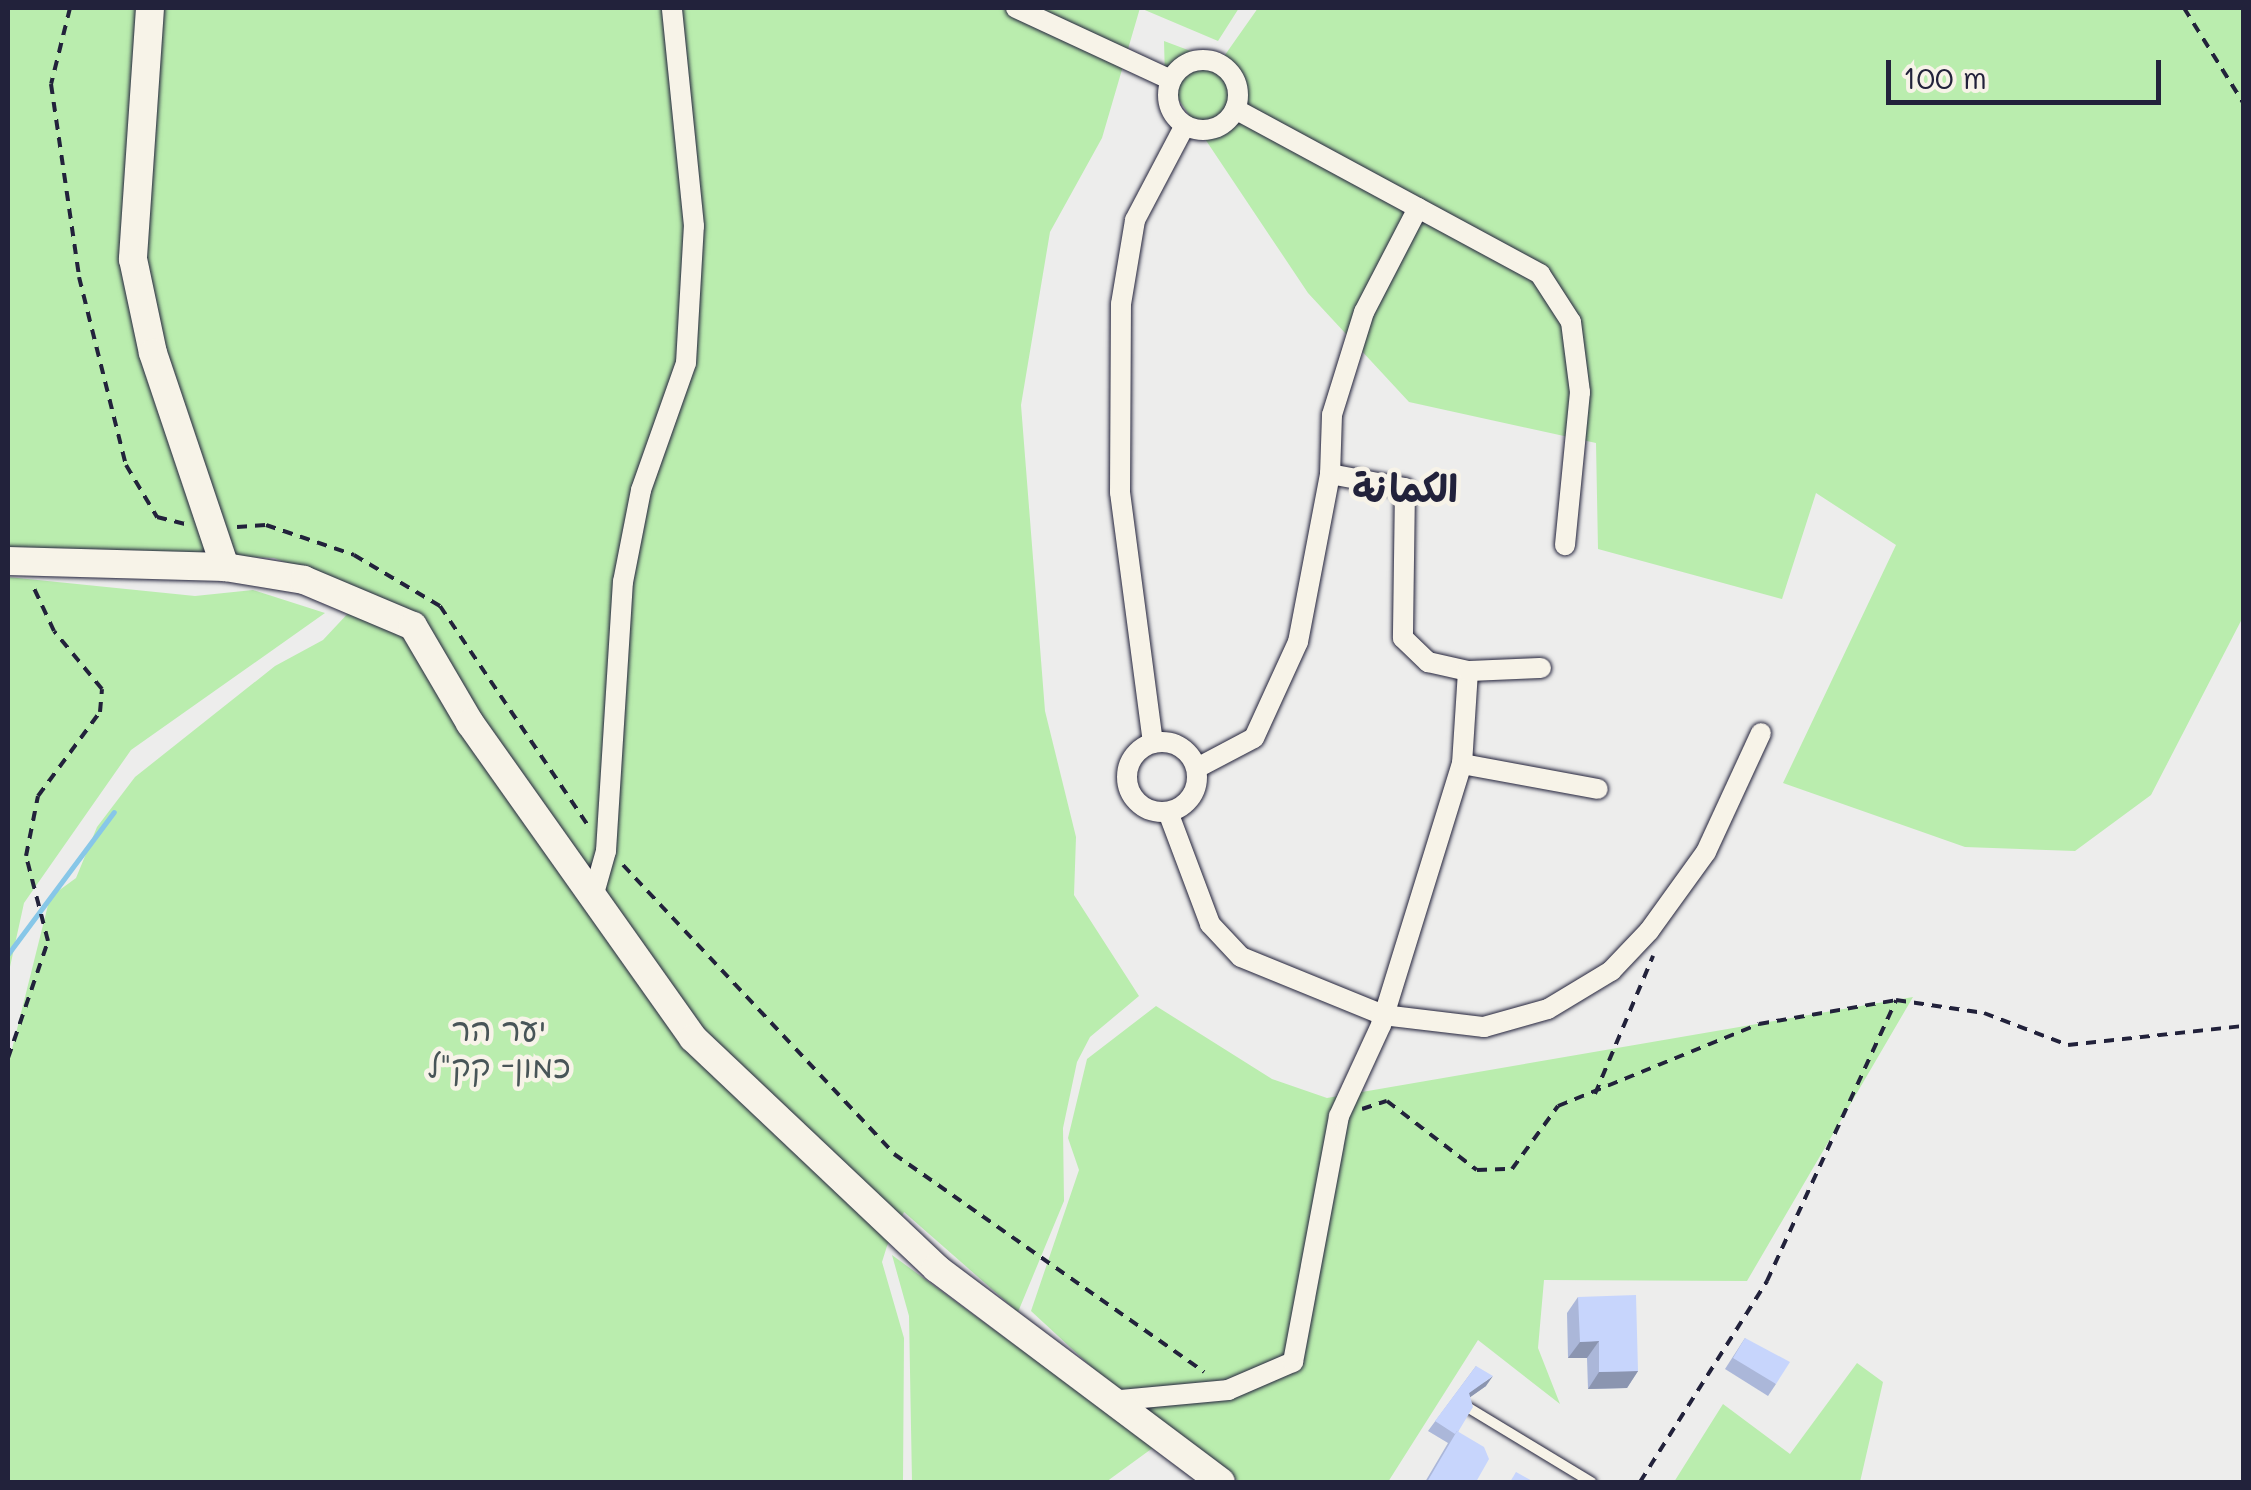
<!DOCTYPE html>
<meta charset="utf-8">
<style>
body{margin:0}
#map{position:relative;width:2251px;height:1490px;overflow:hidden;background:#ededec;font-family:Mali,"Playpen Sans Arabic","Playpen Sans Hebrew",sans-serif}
div>[style]{position:absolute}
[style*='--x']{left:calc(var(--x)*1px);top:calc(var(--y)*1px);width:calc(var(--w)*1px);rotate:calc(var(--a)*1deg)}
.green>*{inset:0;background:#baedae}
.stream>*{height:5px;margin:-2.5px;padding:0 2.5px;transform-origin:2.5px;border-radius:2.5px;background:#87c7e8}
.path>*{height:4px;margin-top:-2px;transform-origin:0;background:repeating-linear-gradient(90deg,#22223b 0 10px,transparent 0 18px)}
.roads{filter:drop-shadow(0 0 2px #22223b) drop-shadow(0 0 2px #22223b)}
.lane>*{height:10px;margin:-5px;padding:0 5px;transform-origin:5px;border-radius:5px;background:#f7f3e8}
.street>*{height:20px;margin:-10px;padding:0 10px;transform-origin:10px;border-radius:10px;background:#f7f3e8}
.street>.ring{margin:-10px;padding:0;box-sizing:content-box;background:none;border:20px solid #f7f3e8;border-radius:50%}
.secondary>*{height:28px;margin:-14px;padding:0 14px;transform-origin:14px;border-radius:14px;background:#f7f3e8}
.wall>*{inset:0;background:#abb7d9}
.shaded-wall>*{inset:0;background:#8b95b0}
.building>*{inset:0;background:#c7d5fc}
span{translate:-50% -50%;white-space:nowrap;text-align:center;line-height:1.15;-webkit-text-stroke:9px #f7f3e8;paint-order:stroke}
.park-label{font-size:32px;color:#485558}
.quarter-label{font-size:38px;color:#22223b;font-weight:700}
.frame{position:absolute;inset:0;border:10px solid #22223b;pointer-events:none}
.scale{position:absolute;left:1886px;top:60px;width:275px;height:45px;box-sizing:border-box;border:5px solid #22223b;border-top:0;padding-left:12px;font-size:30px;line-height:35px;white-space:nowrap;color:#22223b;-webkit-text-stroke:8px #f7f3e8;paint-order:stroke}
</style>
<div id="map">
<div class="green">
<i style="clip-path:polygon(8px 8px,1239px 8px,1218px 41px,1140px 8px,1102px 138px,1050px 232px,1021px 405px,1045px 711px,1076px 837px,1074px 895px,1139px 996px,1090px 1037px,1077px 1062px,1063px 1128px,1064px 1201px,1018px 1312px,904px 1212px,887px 1246px,882px 1262px,904px 1338px,903px 1482px,8px 1482px,8px 1065px,50px 897px,76px 878px,97px 827px,135px 777px,275px 666px,323px 640px,367px 593px,274px 558px,8px 547px)"></i>
<i style="clip-path:polygon(1258px 8px,2243px 8px,2243px 617px,2151px 795px,2075px 851px,1965px 847px,1783px 783px,1896px 545px,1816px 493px,1782px 599px,1598px 549px,1596px 443px,1409px 402px,1308px 293px,1165px 79px,1164px 41px,1220px 62px)"></i>
<i style="clip-path:polygon(8px 577px,195px 596px,253px 590px,325px 613px,131px 750px,24px 903px,8px 976px)"></i>
<i style="clip-path:polygon(1913px 997px,1747px 1281px,1544px 1280px,1538px 1348px,1560px 1404px,1478px 1340px,1388px 1482px,1240px 1482px,1137px 1409px,1031px 1311px,1079px 1170px,1068px 1138px,1087px 1059px,1156px 1006px,1272px 1079px,1327px 1098px)"></i>
<i style="clip-path:polygon(892px 1255px,1154px 1447px,1106px 1482px,912px 1482px,909px 1316px)"></i>
<i style="clip-path:polygon(1857px 1363px,1883px 1382px,1860px 1482px,1674px 1482px,1723px 1404px,1790px 1454px)"></i>
</div>
<div class="stream">
<i style="--x:8;--y:954;--w:177;--a:-53.3"></i>
</div>
<div class="path">
<i style="--x:70;--y:8;--w:78;--a:104"></i>
<i style="--x:51;--y:84;--w:195;--a:81.7"></i>
<i style="--x:79;--y:277;--w:194;--a:76"></i>
<i style="--x:126;--y:465;--w:61;--a:59.2"></i>
<i style="--x:157;--y:517;--w:32;--a:14"></i>
<i style="--x:2184;--y:8;--w:113;--a:58"></i>
<i style="--x:237;--y:527;--w:29;--a:-4"></i>
<i style="--x:266;--y:525;--w:93;--a:18.8"></i>
<i style="--x:354;--y:555;--w:100;--a:30.7"></i>
<i style="--x:440;--y:606;--w:263;--a:56"></i>
<i style="--x:623;--y:865;--w:396;--a:46.8"></i>
<i style="--x:894;--y:1154;--w:379;--a:35.1"></i>
<i style="--x:8;--y:1058;--w:124;--a:-71.1"></i>
<i style="--x:48;--y:941;--w:88;--a:-104.5"></i>
<i style="--x:26;--y:856;--w:61;--a:-78.7"></i>
<i style="--x:38;--y:796;--w:104;--a:-53.6"></i>
<i style="--x:100;--y:712;--w:23;--a:-85"></i>
<i style="--x:102;--y:689;--w:75;--a:-129.6"></i>
<i style="--x:54;--y:631;--w:52;--a:-115.1"></i>
<i style="--x:1595;--y:1094;--w:150;--a:-67.2"></i>
<i style="--x:1362;--y:1109;--w:26;--a:-18"></i>
<i style="--x:1387;--y:1101;--w:113;--a:37.5"></i>
<i style="--x:1477;--y:1170;--w:35;--a:-2"></i>
<i style="--x:1512;--y:1169;--w:78;--a:-53.9"></i>
<i style="--x:1558;--y:1106;--w:217;--a:-22.2"></i>
<i style="--x:1759;--y:1024;--w:139;--a:-9.9"></i>
<i style="--x:1896;--y:1000;--w:89;--a:8.4"></i>
<i style="--x:1984;--y:1013;--w:90;--a:20.9"></i>
<i style="--x:2068;--y:1045;--w:177;--a:-6.2"></i>
<i style="--x:1640;--y:1482;--w:238;--a:-57.7"></i>
<i style="--x:1767;--y:1281;--w:309;--a:-65.3"></i>
</div>
<div class="roads">
<div class="lane">
<i style="--x:1469;--y:1408;--w:143;--a:31.2"></i>
</div>
<div class="street">
<i style="--x:1016;--y:8;--w:171;--a:24.9"></i>
<i class="ring" style="left:1168px;top:60px;width:50px;height:50px"></i>
<i style="--x:1235;--y:109;--w:347;--a:28.4"></i>
<i style="--x:1540;--y:274;--w:57;--a:57.1"></i>
<i style="--x:1571;--y:322;--w:71;--a:82.7"></i>
<i style="--x:1580;--y:392;--w:154;--a:95.6"></i>
<i style="--x:1418;--y:208;--w:117;--a:117.4"></i>
<i style="--x:1364;--y:312;--w:108;--a:107.3"></i>
<i style="--x:1332;--y:415;--w:59;--a:91.9"></i>
<i style="--x:1330;--y:474;--w:76;--a:10.6"></i>
<i style="--x:1405;--y:488;--w:150;--a:90.8"></i>
<i style="--x:1403;--y:638;--w:35;--a:44"></i>
<i style="--x:1428;--y:662;--w:41;--a:12.7"></i>
<i class="ring" style="left:1127px;top:742px;width:50px;height:50px"></i>
<i style="--x:1153;--y:743;--w:253;--a:-97.5"></i>
<i style="--x:1120;--y:492;--w:188;--a:-89.7"></i>
<i style="--x:1121;--y:304;--w:85;--a:-80.5"></i>
<i style="--x:1135;--y:220;--w:107;--a:-62.2"></i>
<i style="--x:1462;--y:764;--w:138;--a:10.4"></i>
<i style="--x:1197;--y:768;--w:64;--a:-27.8"></i>
<i style="--x:1254;--y:738;--w:106;--a:-65.4"></i>
<i style="--x:1298;--y:642;--w:171;--a:-79.2"></i>
<i style="--x:1168;--y:812;--w:120;--a:69.4"></i>
<i style="--x:1210;--y:924;--w:45;--a:46.8"></i>
<i style="--x:1241;--y:957;--w:153;--a:22.2"></i>
<i style="--x:1383;--y:1015;--w:102;--a:6.8"></i>
<i style="--x:1484;--y:1027;--w:66;--a:-15.7"></i>
<i style="--x:1548;--y:1009;--w:74;--a:-31.1"></i>
<i style="--x:1611;--y:971;--w:55;--a:-46.5"></i>
<i style="--x:1649;--y:931;--w:97;--a:-54.2"></i>
<i style="--x:1706;--y:852;--w:131;--a:-65.2"></i>
<i style="--x:593;--y:897;--w:48;--a:-74.2"></i>
<i style="--x:606;--y:851;--w:270;--a:-86.4"></i>
<i style="--x:623;--y:582;--w:94;--a:-78.9"></i>
<i style="--x:641;--y:490;--w:135;--a:-70.5"></i>
<i style="--x:686;--y:363;--w:137;--a:-86.7"></i>
<i style="--x:694;--y:226;--w:219;--a:-95.8"></i>
<i style="--x:1110;--y:1401;--w:119;--a:-5.3"></i>
<i style="--x:1228;--y:1390;--w:71;--a:-23.3"></i>
<i style="--x:1293;--y:1362;--w:250;--a:-79.4"></i>
<i style="--x:1339;--y:1116;--w:100;--a:-65.2"></i>
<i style="--x:1381;--y:1025;--w:273;--a:-72.8"></i>
<i style="--x:1462;--y:764;--w:93;--a:-86.3"></i>
<i style="--x:1468;--y:671;--w:73;--a:-2.4"></i>
</div>
<div class="secondary">
<i style="--x:150;--y:8;--w:252;--a:93.9"></i>
<i style="--x:133;--y:259;--w:96;--a:78"></i>
<i style="--x:153;--y:353;--w:226;--a:71.4"></i>
<i style="--x:8;--y:561;--w:217;--a:1.6"></i>
<i style="--x:225;--y:567;--w:80;--a:9.3"></i>
<i style="--x:304;--y:580;--w:118;--a:22.9"></i>
<i style="--x:413;--y:626;--w:113;--a:59.6"></i>
<i style="--x:470;--y:723;--w:386;--a:54.7"></i>
<i style="--x:693;--y:1038;--w:335;--a:43.4"></i>
<i style="--x:936;--y:1268;--w:356;--a:36.9"></i>
</div>
</div>
<div class="wall">
<i style="clip-path:polygon(1578px 1297px,1638px 1371px,1627px 1388px,1588px 1389px,1587px 1358px,1568px 1358px,1567px 1313px)"></i>
<i style="clip-path:polygon(1745px 1338px,1776px 1384px,1768px 1396px,1725px 1369px)"></i>
<i style="clip-path:polygon(1476px 1366px,1486px 1386px,1470px 1397px,1458px 1432px,1476px 1482px,1425px 1482px,1448px 1443px,1428px 1431px)"></i>
</div>
<div class="shaded-wall">
<i style="clip-path:polygon(1599px 1341px,1587px 1358px,1568px 1358px,1580px 1342px)"></i>
<i style="clip-path:polygon(1638px 1371px,1627px 1388px,1588px 1389px,1599px 1372px)"></i>
<i style="clip-path:polygon(1493px 1376px,1486px 1386px,1462px 1403px,1469px 1393px)"></i>
</div>
<div class="building">
<i style="clip-path:polygon(1636px 1295px,1638px 1371px,1599px 1372px,1599px 1341px,1580px 1342px,1578px 1297px)"></i>
<i style="clip-path:polygon(1745px 1338px,1790px 1362px,1776px 1384px,1733px 1358px)"></i>
<i style="clip-path:polygon(1476px 1366px,1493px 1376px,1469px 1393px,1473px 1407px,1458px 1432px,1457px 1431px,1455px 1434px,1435px 1421px)"></i>
<i style="clip-path:polygon(1457px 1431px,1484px 1447px,1489px 1459px,1476px 1482px,1427px 1482px)"></i>
<i style="clip-path:polygon(1516px 1472px,1534px 1482px,1510px 1482px)"></i>
</div>
<div class="park-label">
<span style="left:499px;top:1047px">יער הר<br>כמון- קק"ל</span>
</div>
<div class="quarter-label">
<span style="left:1405px;top:488px">الكمانة</span>
</div>
<div class="frame"></div>
<div class="scale">100 m</div>
</div>
